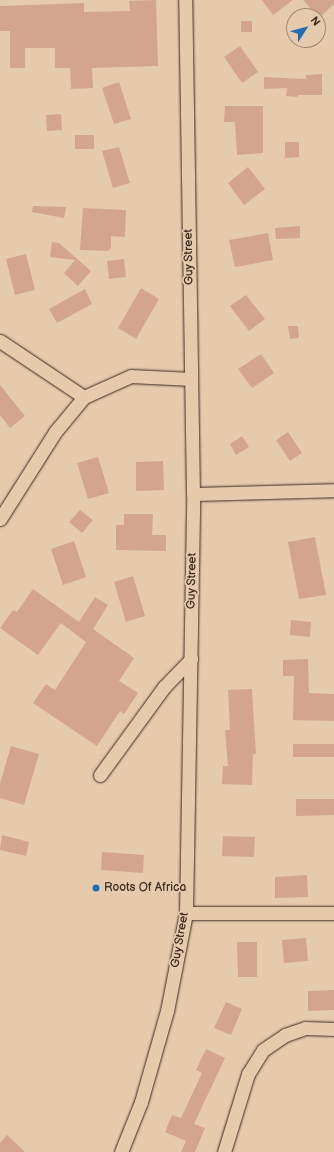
<!DOCTYPE html>
<style>
body{margin:0}
#map{position:relative;width:334px;height:1152px;overflow:hidden;background:#e5caac;font-family:"Balsamiq Sans",sans-serif}
div>[style]{position:absolute}
[style*='--x']{left:calc(var(--x)*1px);top:calc(var(--y)*1px);width:calc(var(--w)*1px);rotate:calc(var(--a)*1deg)}
.building>*{inset:0;background:#d3a58f}
.roads{filter:drop-shadow(0 0 1px #3b2a1e) drop-shadow(0 0 1px #3b2a1e)}
.minor>*{height:13px;margin:-6.5px;padding:0 6.5px;transform-origin:6.5px;border-radius:6.5px;background:#e5caac}
.dots>*{width:11px;height:11px;translate:-50% -50%;box-sizing:border-box;border:2px solid #e5caac;border-radius:50%}
span{translate:-50% -50%;white-space:nowrap;text-align:center;line-height:1.15;-webkit-text-stroke:3.5px #e5caac;paint-order:stroke}
.street-label{font-size:12px;color:#3b2a1e}
.poi-label{font-size:12px;color:#3b2a1e}
.left{translate:0 -50%;text-align:left}
.north{position:absolute;left:286px;top:8px;width:40px;height:40px;box-sizing:border-box;background:#e5caac;border:1px solid #a18a73;border-radius:50%;rotate:54deg;font-size:11px;font-weight:700;line-height:16px;text-align:center;color:#3b2a1e}
.north::after{content:'';display:block;margin:auto;width:14px;height:18px;background:#1f6fb2;clip-path:polygon(50% 0,100% 100%,50% 72%,0 100%)}
</style>
<div id="map">
<div class="building">
<i style="clip-path:polygon(156px 0,158px 66px,92px 68px,93px 88px,71px 89px,70px 68px,55px 68px,55px 48px,25px 48px,25px 68px,10px 68px,10px 31px,0 31px,0 6px,84px 3px,84px 12px,130px 11px,129px 1px)"></i>
<i style="clip-path:polygon(262px 0,293px 0,273px 15px)"></i>
<i style="clip-path:polygon(303px 0,334px 0,334px 4px,319px 18px)"></i>
<i style="clip-path:polygon(241px 21px,252px 21px,252px 32px,241px 32px)"></i>
<i style="clip-path:polygon(240px 46px,258px 72px,242px 83px,224px 57px)"></i>
<i style="clip-path:polygon(322px 74px,322px 95px,298px 95px,297px 97px,286px 96px,287px 88px,264px 89px,264px 77px,306px 79px,306px 75px)"></i>
<i style="clip-path:polygon(119px 82px,131px 119px,114px 124px,102px 88px)"></i>
<i style="clip-path:polygon(225px 106px,263px 106px,263px 153px,237px 155px,235px 122px,224px 122px)"></i>
<i style="clip-path:polygon(61px 114px,62px 130px,47px 131px,46px 115px)"></i>
<i style="clip-path:polygon(75px 135px,94px 135px,94px 149px,75px 149px)"></i>
<i style="clip-path:polygon(285px 142px,299px 142px,299px 157px,285px 158px)"></i>
<i style="clip-path:polygon(119px 147px,130px 183px,113px 188px,102px 151px)"></i>
<i style="clip-path:polygon(248px 167px,265px 189px,244px 205px,228px 183px)"></i>
<i style="clip-path:polygon(33px 206px,66px 207px,64px 218px,32px 212px)"></i>
<i style="clip-path:polygon(83px 208px,126px 210px,125px 237px,111px 236px,111px 248px,108px 251px,80px 250px)"></i>
<i style="clip-path:polygon(300px 226px,300px 238px,276px 239px,275px 228px)"></i>
<i style="clip-path:polygon(268px 233px,273px 260px,235px 267px,229px 240px)"></i>
<i style="clip-path:polygon(52px 242px,59px 243px,91px 271px,78px 286px,64px 273px,75px 260px,50px 257px)"></i>
<i style="clip-path:polygon(26px 254px,35px 290px,15px 295px,6px 259px)"></i>
<i style="clip-path:polygon(124px 259px,126px 277px,109px 279px,107px 261px)"></i>
<i style="clip-path:polygon(141px 288px,159px 299px,136px 339px,118px 328px)"></i>
<i style="clip-path:polygon(85px 289px,92px 304px,57px 323px,49px 309px)"></i>
<i style="clip-path:polygon(246px 295px,265px 319px,249px 331px,230px 306px)"></i>
<i style="clip-path:polygon(288px 326px,298px 326px,299px 338px,290px 339px)"></i>
<i style="clip-path:polygon(261px 354px,274px 373px,252px 388px,238px 369px)"></i>
<i style="clip-path:polygon(0 385px,25px 416px,10px 428px,0 415px)"></i>
<i style="clip-path:polygon(288px 432px,302px 453px,290px 461px,276px 440px)"></i>
<i style="clip-path:polygon(242px 436px,249px 447px,236px 455px,230px 444px)"></i>
<i style="clip-path:polygon(98px 457px,109px 493px,88px 499px,77px 463px)"></i>
<i style="clip-path:polygon(163px 461px,164px 490px,136px 491px,136px 462px)"></i>
<i style="clip-path:polygon(80px 510px,93px 520px,82px 533px,69px 522px)"></i>
<i style="clip-path:polygon(124px 514px,153px 514px,152px 535px,166px 535px,166px 551px,116px 550px,116px 525px,124px 525px)"></i>
<i style="clip-path:polygon(315px 537px,326px 595px,299px 599px,288px 542px)"></i>
<i style="clip-path:polygon(74px 541px,86px 577px,63px 585px,51px 549px)"></i>
<i style="clip-path:polygon(133px 576px,145px 616px,126px 622px,114px 582px)"></i>
<i style="clip-path:polygon(33px 589px,79px 622px,95px 597px,108px 605px,93px 629px,134px 658px,119px 681px,138px 693px,124px 714px,120px 711px,97px 746px,33px 703px,46px 684px,55px 690px,86px 642px,61px 623px,38px 655px,0 628px,13px 610px,17px 612px)"></i>
<i style="clip-path:polygon(291px 620px,311px 622px,310px 637px,290px 635px)"></i>
<i style="clip-path:polygon(308px 659px,309px 693px,334px 694px,334px 721px,293px 720px,294px 676px,283px 676px,283px 660px)"></i>
<i style="clip-path:polygon(252px 689px,256px 754px,253px 754px,252px 785px,222px 784px,223px 766px,228px 766px,225px 730px,230px 730px,228px 690px)"></i>
<i style="clip-path:polygon(293px 744px,334px 744px,334px 757px,293px 757px)"></i>
<i style="clip-path:polygon(11px 746px,39px 754px,24px 805px,0 798px,0 784px)"></i>
<i style="clip-path:polygon(296px 799px,334px 799px,334px 815px,296px 816px)"></i>
<i style="clip-path:polygon(2px 835px,29px 842px,26px 856px,0 850px)"></i>
<i style="clip-path:polygon(223px 836px,255px 837px,254px 857px,222px 856px)"></i>
<i style="clip-path:polygon(102px 852px,144px 855px,143px 873px,101px 870px)"></i>
<i style="clip-path:polygon(307px 875px,308px 897px,275px 898px,275px 877px)"></i>
<i style="clip-path:polygon(306px 938px,308px 961px,284px 963px,282px 940px)"></i>
<i style="clip-path:polygon(237px 942px,257px 942px,257px 977px,238px 977px)"></i>
<i style="clip-path:polygon(334px 990px,334px 1010px,308px 1011px,308px 991px)"></i>
<i style="clip-path:polygon(226px 1002px,242px 1009px,231px 1035px,214px 1028px)"></i>
<i style="clip-path:polygon(206px 1049px,225px 1058px,194px 1124px,205px 1128px,195px 1152px,181px 1152px,186px 1141px,165px 1132px,172px 1115px,181px 1118px,202px 1073px,196px 1070px)"></i>
<i style="clip-path:polygon(7px 1135px,25px 1152px,0 1152px,0 1143px)"></i>
</div>
<div class="roads">
<div class="minor">
<i style="--x:0;--y:341;--w:101;--a:33.7"></i>
<i style="--x:193;--y:494;--w:141;--a:-1.6"></i>
<i style="--x:0;--y:519;--w:103;--a:-57.7"></i>
<i style="--x:55;--y:432;--w:45;--a:-50.4"></i>
<i style="--x:84;--y:397;--w:51;--a:-24.1"></i>
<i style="--x:131;--y:376;--w:60;--a:2.9"></i>
<i style="--x:100;--y:775;--w:109;--a:-54"></i>
<i style="--x:164;--y:687;--w:39;--a:-46"></i>
<i style="--x:186;--y:913;--w:148;--a:0"></i>
<i style="--x:121;--y:1152;--w:54;--a:-68.2"></i>
<i style="--x:141;--y:1102;--w:95;--a:-74.1"></i>
<i style="--x:167;--y:1011;--w:100;--a:-79"></i>
<i style="--x:186;--y:913;--w:419;--a:-89"></i>
<i style="--x:193;--y:494;--w:494;--a:-90.9"></i>
<i style="--x:224;--y:1152;--w:82;--a:-72.9"></i>
<i style="--x:248;--y:1074;--w:28;--a:-58"></i>
<i style="--x:263;--y:1050;--w:27;--a:-34"></i>
<i style="--x:285;--y:1035;--w:21;--a:-19"></i>
<i style="--x:305;--y:1028;--w:29;--a:2"></i>
</div>
</div>
<div class="dots">
<i style="left:96px;top:888px;background:#1f6fb2"></i>
</div>
<div class="street-label">
<span style="left:189px;top:257px;rotate:-91deg">Guy Street</span>
<span style="left:192px;top:581px;rotate:-89deg">Guy Street</span>
<span style="left:180px;top:940px;rotate:-80deg">Guy Street</span>
</div>
<div class="poi-label">
<span class="left" style="left:104px;top:888px">Roots Of Africa</span>
</div>
<div class="north">N</div>
</div>
